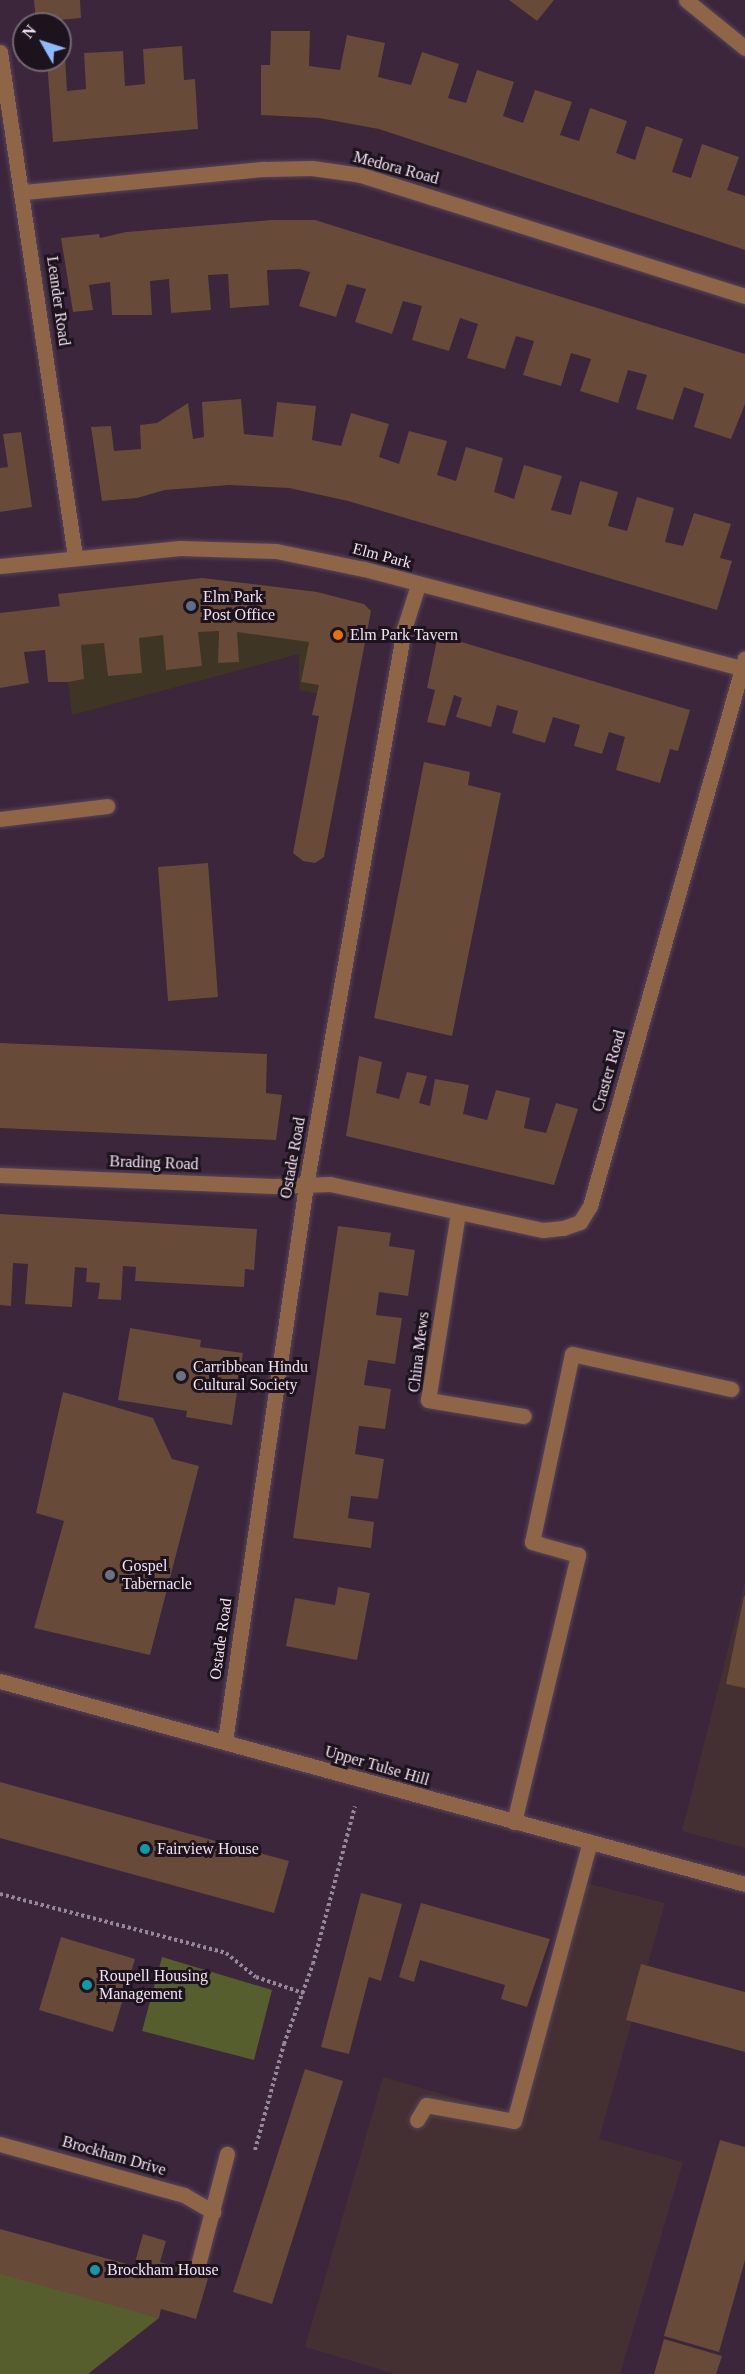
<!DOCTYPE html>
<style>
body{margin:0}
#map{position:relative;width:745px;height:2374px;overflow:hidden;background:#3b263c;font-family:"Times New Roman",serif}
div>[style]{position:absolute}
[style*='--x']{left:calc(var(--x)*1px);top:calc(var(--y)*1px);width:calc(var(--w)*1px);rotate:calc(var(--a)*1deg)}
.commercial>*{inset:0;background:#3f3525}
.education>*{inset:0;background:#443033}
.green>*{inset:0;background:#555e2c}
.building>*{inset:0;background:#674a38}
.path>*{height:4px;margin-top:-2px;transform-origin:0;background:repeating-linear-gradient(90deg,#988799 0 3px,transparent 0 6px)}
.roads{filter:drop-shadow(0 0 2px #584459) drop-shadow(0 0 2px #584459)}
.lane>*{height:15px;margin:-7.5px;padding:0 7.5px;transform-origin:7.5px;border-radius:7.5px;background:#8e6547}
.street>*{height:15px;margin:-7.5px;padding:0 7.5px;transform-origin:7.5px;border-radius:7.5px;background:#8e6547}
.dots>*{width:16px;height:16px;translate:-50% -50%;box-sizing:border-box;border:3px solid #1d131d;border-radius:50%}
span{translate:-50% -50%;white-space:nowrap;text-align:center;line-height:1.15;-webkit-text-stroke:6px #1d131d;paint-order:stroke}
.street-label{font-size:16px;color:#f1e3f1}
.poi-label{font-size:16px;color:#f1e3f1}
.left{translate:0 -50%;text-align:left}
.north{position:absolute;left:12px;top:12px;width:60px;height:60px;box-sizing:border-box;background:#1d131d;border:2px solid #726672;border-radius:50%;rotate:309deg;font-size:16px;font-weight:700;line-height:24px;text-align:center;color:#f1e3f1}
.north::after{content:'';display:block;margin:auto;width:21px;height:27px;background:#8eb9fd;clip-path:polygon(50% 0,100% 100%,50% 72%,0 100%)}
</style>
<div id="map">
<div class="commercial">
<i style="clip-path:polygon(202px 578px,317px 592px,353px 701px,299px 690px,299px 654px,72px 715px,58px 594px)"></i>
</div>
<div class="education">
<i style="clip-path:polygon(745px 1582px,745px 1848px,682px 1831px)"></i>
<i style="clip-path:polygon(577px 1881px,665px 1903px,599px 2139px,683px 2162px,620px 2374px,396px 2374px,305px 2347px,383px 2077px,512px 2114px)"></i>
</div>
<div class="green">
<i style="clip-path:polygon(162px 1957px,272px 1990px,254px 2060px,142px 2031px)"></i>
<i style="clip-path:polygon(0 2270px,159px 2318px,88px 2374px,0 2374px)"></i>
</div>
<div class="building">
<i style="clip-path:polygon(34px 0,80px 0,81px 18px,36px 22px)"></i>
<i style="clip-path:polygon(509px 0,554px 0,537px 21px)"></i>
<i style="clip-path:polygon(271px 31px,310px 31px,309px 66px,340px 70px,347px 35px,385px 43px,378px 77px,411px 85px,422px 52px,459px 64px,448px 98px,466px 103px,477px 70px,514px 82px,503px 116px,523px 123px,535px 90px,572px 102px,560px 135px,579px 141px,590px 108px,627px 121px,616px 153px,635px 160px,646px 126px,683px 139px,672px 172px,691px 178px,702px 144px,739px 157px,727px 190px,745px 196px,745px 250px,379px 129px,319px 118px,261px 115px,261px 65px,270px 65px)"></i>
<i style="clip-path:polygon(182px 46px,184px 80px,195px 79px,198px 129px,53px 142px,47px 60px,65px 56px,67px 91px,86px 89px,84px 53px,123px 51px,125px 86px,145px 84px,143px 49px)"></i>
<i style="clip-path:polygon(272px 220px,315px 220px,745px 354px,745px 404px,731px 439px,694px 427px,704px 394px,684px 387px,673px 420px,636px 409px,647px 375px,628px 370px,618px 403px,580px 391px,591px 359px,571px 353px,561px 386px,523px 375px,534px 341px,516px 336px,505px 369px,467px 358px,478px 324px,460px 318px,449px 351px,412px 340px,422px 306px,403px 301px,392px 334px,355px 322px,366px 289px,347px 284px,336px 317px,299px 306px,310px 272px,300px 269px,267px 270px,269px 305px,230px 308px,228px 274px,208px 275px,211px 310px,171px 313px,169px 279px,150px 281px,152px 315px,112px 315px,110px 282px,89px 285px,93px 310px,73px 312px,61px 238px,99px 234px,100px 238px,126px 232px)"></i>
<i style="clip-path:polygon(241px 399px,244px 434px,273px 437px,277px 402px,316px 406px,312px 440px,341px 446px,351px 413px,389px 424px,379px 457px,399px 464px,409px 431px,447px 441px,437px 475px,456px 481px,466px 447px,503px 458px,494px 492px,514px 499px,524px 465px,562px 476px,551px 510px,571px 515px,580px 481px,618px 492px,608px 526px,627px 531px,637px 497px,674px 508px,665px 542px,683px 546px,694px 513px,731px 524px,720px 558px,732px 561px,717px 610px,348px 501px,289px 488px,229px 485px,165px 490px,137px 498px,102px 501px,91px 427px,111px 426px,114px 451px,141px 449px,140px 425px,157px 423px,188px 403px,193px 439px,204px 437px,202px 402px)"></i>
<i style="clip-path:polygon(21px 432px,32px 507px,0 512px,0 468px,8px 467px,3px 434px)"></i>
<i style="clip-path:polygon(202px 578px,317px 592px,364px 604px,371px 611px,324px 857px,315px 863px,303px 861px,293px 853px,319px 716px,312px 715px,319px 685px,301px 682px,309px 642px,237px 632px,239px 662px,218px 663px,219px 631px,198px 632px,202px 666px,166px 670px,163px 635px,139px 638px,142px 673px,108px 676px,104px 643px,81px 645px,84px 679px,68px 682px,48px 682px,45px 650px,24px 652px,29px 683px,0 688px,0 613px,60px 606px,58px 594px)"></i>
<i style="clip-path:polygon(438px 635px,690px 710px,678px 751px,670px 749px,660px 783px,616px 770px,625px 737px,609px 732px,602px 754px,574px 746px,580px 725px,553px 717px,545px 743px,512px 733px,518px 711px,497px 705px,491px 727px,456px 717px,462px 698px,454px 695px,445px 726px,427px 722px,435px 690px,427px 688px)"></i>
<i style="clip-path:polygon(424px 762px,470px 772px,468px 785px,501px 793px,452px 1036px,374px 1018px)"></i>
<i style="clip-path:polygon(208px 863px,218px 997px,168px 1001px,158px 867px)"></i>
<i style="clip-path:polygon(0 1043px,267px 1054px,266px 1093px,282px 1095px,276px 1140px,0 1128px)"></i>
<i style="clip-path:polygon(359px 1056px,382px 1062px,376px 1093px,399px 1099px,407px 1072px,427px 1076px,419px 1103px,430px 1106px,435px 1079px,469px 1085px,463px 1114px,487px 1120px,496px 1090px,530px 1098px,524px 1128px,546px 1133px,556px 1103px,578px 1109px,554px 1185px,346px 1136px)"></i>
<i style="clip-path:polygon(0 1214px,257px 1229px,254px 1270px,245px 1269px,244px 1287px,135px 1281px,136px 1267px,123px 1266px,121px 1300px,98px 1299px,100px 1283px,86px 1282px,87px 1268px,75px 1267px,72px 1307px,25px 1304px,28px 1264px,13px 1263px,11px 1306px,0 1305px)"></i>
<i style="clip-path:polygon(338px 1226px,391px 1233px,389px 1246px,415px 1250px,408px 1296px,379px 1292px,376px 1315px,402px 1318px,395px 1364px,368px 1360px,364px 1385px,391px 1389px,385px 1429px,359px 1426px,355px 1454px,384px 1459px,378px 1499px,351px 1496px,348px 1518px,374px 1522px,371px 1548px,293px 1538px)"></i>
<i style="clip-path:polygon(130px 1328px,201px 1340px,200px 1347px,243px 1353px,232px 1425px,186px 1417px,187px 1411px,118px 1400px)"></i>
<i style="clip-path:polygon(63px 1392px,153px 1418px,172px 1459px,199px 1466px,150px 1655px,34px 1628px,64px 1521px,36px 1513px)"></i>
<i style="clip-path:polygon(338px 1587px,370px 1593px,357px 1660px,286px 1646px,295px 1598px,335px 1605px)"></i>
<i style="clip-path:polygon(744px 1596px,745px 1596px,745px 1688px,726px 1684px)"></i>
<i style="clip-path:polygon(0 1782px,289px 1861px,274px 1913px,0 1838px)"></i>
<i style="clip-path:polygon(361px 1893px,402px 1904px,381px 1981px,369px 1977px,349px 2054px,321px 2047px)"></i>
<i style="clip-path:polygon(421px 1903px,550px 1939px,527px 2007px,501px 1999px,505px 1985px,420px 1960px,414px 1982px,399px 1977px)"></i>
<i style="clip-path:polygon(61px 1937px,135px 1959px,113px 2032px,39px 2010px)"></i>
<i style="clip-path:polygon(641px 1964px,745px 1992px,745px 2052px,626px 2020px)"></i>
<i style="clip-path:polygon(305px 2069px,343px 2081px,272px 2304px,233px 2292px)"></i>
<i style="clip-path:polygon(720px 2140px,745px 2147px,745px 2260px,719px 2352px,664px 2336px)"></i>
<i style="clip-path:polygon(0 2229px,134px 2266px,143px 2234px,166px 2241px,160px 2262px,209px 2275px,196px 2319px,161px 2309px,159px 2318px,0 2274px)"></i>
<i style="clip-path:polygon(664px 2339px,722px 2356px,716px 2374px,654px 2374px)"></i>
</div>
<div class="path">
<i style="--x:0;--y:1894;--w:234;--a:14.6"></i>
<i style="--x:226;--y:1953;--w:38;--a:39"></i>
<i style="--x:256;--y:1977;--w:50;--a:18.8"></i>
<i style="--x:255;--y:2150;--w:110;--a:-74.7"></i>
<i style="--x:284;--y:2044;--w:85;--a:-70.1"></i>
<i style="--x:313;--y:1964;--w:163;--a:-75.1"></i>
</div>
<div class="roads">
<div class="lane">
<i style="--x:417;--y:2120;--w:17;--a:-59"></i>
<i style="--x:426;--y:2105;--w:89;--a:10.3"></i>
<i style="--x:514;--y:2121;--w:289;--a:-74.8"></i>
</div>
<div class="street">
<i style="--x:686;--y:0;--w:76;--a:39.1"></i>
<i style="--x:0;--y:52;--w:510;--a:81.54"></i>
<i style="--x:24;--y:192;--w:242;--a:-5.5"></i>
<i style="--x:265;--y:169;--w:47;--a:-1.2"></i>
<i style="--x:312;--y:168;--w:49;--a:8.1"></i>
<i style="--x:361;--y:175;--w:403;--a:17.5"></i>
<i style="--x:0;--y:566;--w:181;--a:-5.7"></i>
<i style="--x:180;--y:548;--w:96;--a:1.8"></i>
<i style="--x:276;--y:551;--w:90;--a:11.6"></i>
<i style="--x:364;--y:569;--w:394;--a:14.7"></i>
<i style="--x:0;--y:819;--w:108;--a:-6.9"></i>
<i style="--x:0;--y:1175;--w:274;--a:2.3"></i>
<i style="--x:274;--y:1186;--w:56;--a:-2"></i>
<i style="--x:330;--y:1184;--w:218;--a:12.2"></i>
<i style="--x:543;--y:1230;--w:20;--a:-6"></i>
<i style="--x:563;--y:1228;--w:18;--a:-19"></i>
<i style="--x:580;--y:1222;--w:19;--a:-58"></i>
<i style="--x:590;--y:1206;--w:569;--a:-74.21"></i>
<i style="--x:458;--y:1213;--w:189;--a:99.1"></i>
<i style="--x:428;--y:1400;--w:97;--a:9.5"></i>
<i style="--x:0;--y:1681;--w:772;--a:15.24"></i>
<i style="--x:225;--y:1741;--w:562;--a:-81.71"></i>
<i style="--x:306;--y:1185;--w:565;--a:-80"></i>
<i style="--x:404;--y:629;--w:46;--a:-72.3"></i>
<i style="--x:514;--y:1822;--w:275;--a:-76.5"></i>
<i style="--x:578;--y:1555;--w:48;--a:-164.2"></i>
<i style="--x:532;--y:1542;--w:192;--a:-78"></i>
<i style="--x:572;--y:1354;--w:163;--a:12.4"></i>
<i style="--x:0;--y:2144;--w:191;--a:15.5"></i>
<i style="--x:184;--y:2195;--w:34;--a:30"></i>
<i style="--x:198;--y:2265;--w:115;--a:-75.4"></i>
</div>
</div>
<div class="dots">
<i style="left:191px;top:606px;background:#5c6f8a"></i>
<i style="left:338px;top:635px;background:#e8710a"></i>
<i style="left:181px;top:1376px;background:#6b7280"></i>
<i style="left:110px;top:1575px;background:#6b7280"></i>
<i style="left:145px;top:1849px;background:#0f9aa8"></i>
<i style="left:87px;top:1985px;background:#0f9aa8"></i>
<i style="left:95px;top:2270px;background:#0f9aa8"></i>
</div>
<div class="street-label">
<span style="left:396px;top:168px;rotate:15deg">Medora Road</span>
<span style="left:58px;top:301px;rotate:82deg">Leander Road</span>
<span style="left:382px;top:556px;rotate:15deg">Elm Park</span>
<span style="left:609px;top:1071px;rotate:-74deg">Craster Road</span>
<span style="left:293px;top:1158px;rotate:-80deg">Ostade Road</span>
<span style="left:154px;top:1163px;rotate:2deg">Brading Road</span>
<span style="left:419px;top:1352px;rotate:-83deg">China Mews</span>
<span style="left:221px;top:1639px;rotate:-82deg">Ostade Road</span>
<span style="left:377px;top:1766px;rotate:16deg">Upper Tulse Hill</span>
<span style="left:114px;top:2156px;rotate:16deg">Brockham Drive</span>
</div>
<div class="poi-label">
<span class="left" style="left:203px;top:606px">Elm Park<br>Post Office</span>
<span class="left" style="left:350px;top:635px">Elm Park Tavern</span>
<span class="left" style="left:193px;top:1376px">Carribbean Hindu<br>Cultural Society</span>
<span class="left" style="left:122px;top:1575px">Gospel<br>Tabernacle</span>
<span class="left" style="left:157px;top:1849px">Fairview House</span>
<span class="left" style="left:99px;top:1985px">Roupell Housing<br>Management</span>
<span class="left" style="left:107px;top:2270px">Brockham House</span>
</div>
<div class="north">N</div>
</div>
